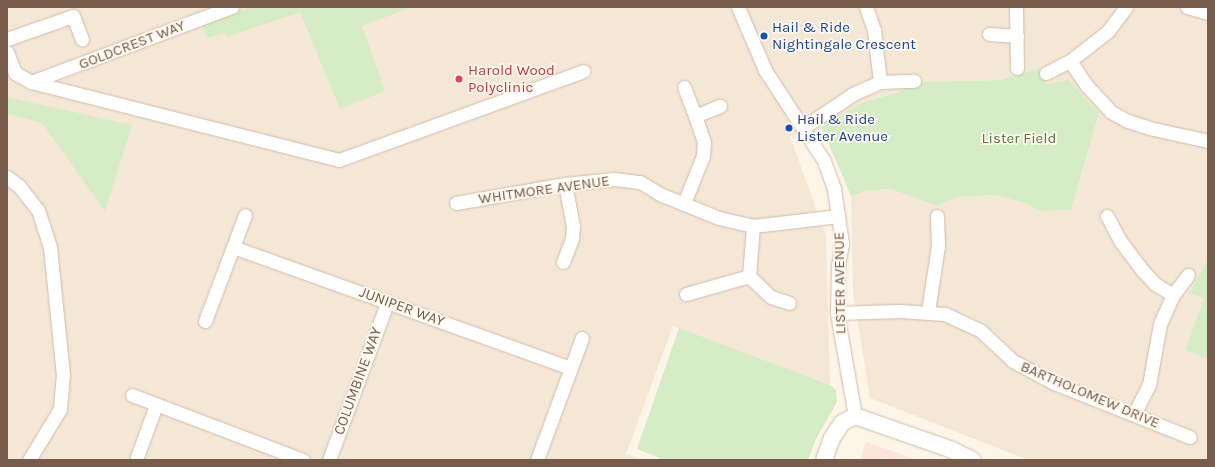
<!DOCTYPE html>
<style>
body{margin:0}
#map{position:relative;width:1215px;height:467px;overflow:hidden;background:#fdf5e8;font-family:Karla,sans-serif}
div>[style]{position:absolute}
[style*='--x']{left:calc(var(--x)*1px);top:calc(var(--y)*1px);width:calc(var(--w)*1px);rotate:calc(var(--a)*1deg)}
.residential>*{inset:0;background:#f5e7d6}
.commercial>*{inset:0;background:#fde6dc}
.green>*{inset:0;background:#d5ecc6}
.roads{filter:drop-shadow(0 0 1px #cfbdad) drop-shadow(0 0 1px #cfbdad)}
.minor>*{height:13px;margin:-6.5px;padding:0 6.5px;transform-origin:6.5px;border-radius:6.5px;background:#fff}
.tertiary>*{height:16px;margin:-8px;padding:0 8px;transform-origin:8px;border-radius:8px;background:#fff}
.dots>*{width:11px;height:11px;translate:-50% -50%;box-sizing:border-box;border:2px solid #fff9ef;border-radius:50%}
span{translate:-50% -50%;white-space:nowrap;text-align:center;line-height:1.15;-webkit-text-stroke:3.5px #fff9ef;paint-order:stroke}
.transit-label{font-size:15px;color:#164399}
.left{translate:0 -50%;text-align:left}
.street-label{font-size:15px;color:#785c4b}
.health-label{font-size:15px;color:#be3a42}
.park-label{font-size:15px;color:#507940}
.frame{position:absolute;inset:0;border:8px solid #785c4b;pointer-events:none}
</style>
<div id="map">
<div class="residential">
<i style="clip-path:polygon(7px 7px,1208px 7px,1208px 259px,1189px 293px,1204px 298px,1185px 350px,1208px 359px,1208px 460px,1028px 460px,870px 398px,853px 292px,851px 196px,866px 191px,890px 189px,938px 206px,958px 197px,995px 195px,1027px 204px,1039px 211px,1071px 210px,1099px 113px,1046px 84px,1039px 68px,1000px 80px,917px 82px,899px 92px,861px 103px,821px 126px,790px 137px,826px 236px,830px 385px,673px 326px,626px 454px,643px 460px,7px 460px)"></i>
</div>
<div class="commercial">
<i style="clip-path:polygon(866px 442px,918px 460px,860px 460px)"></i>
</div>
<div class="green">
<i style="clip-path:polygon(252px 7px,412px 7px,362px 26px,385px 91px,340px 109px,300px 12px,227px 37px,225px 33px,207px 38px,202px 26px)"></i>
<i style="clip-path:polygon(1039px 68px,1046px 84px,1068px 80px,1099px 113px,1071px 210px,1039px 211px,1027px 204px,995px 195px,958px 197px,938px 206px,890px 189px,866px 191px,851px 196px,821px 126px,861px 103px,899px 92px,917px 82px,1000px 80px)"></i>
<i style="clip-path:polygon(7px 97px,132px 125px,105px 211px,42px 123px,7px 114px)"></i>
<i style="clip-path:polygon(1208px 259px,1208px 359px,1185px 350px,1204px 298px,1189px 293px)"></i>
<i style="clip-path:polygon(679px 328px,830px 385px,836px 390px,837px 402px,815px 441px,808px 460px,660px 460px,660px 458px,637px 449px)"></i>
</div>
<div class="roads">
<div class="minor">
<i style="--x:738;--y:7;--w:69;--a:66.8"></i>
<i style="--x:765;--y:70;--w:108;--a:57"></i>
<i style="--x:824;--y:161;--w:30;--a:70"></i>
<i style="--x:834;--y:189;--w:55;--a:81.6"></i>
<i style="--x:842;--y:243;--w:23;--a:100"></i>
<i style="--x:838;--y:266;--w:47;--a:91.2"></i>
<i style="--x:837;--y:313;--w:105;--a:80.1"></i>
<i style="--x:866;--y:7;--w:24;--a:71"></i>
<i style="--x:874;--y:30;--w:52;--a:83.4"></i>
<i style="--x:1016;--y:7;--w:61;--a:89.1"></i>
<i style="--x:1187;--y:7;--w:22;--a:16"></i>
<i style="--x:989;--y:34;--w:28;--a:4"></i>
<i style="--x:7;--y:39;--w:70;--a:-19.2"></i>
<i style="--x:73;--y:16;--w:25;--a:69"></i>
<i style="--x:7;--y:52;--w:22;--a:69"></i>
<i style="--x:15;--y:73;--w:18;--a:29"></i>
<i style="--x:31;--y:82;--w:318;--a:14.2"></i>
<i style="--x:339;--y:160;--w:260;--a:-20"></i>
<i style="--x:1070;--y:61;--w:30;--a:56"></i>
<i style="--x:1087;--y:86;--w:35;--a:47"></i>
<i style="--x:1111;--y:112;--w:19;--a:28"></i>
<i style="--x:1128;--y:121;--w:22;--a:18"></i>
<i style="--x:1149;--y:128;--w:60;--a:12.4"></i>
<i style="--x:1046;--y:73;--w:27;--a:-27"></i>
<i style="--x:1070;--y:61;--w:48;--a:-38.3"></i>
<i style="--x:1108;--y:31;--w:30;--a:-53"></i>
<i style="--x:31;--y:82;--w:215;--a:-20.5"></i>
<i style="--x:684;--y:87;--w:31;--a:69"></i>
<i style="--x:804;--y:127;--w:59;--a:-34"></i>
<i style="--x:853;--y:94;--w:30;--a:-24"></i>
<i style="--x:880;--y:82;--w:34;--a:-2"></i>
<i style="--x:7;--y:177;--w:15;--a:37"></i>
<i style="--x:19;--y:186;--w:31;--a:52"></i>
<i style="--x:38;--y:210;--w:39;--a:72"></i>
<i style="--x:50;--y:247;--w:128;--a:84.2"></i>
<i style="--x:63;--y:374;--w:35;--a:95"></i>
<i style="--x:60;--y:409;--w:60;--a:121.3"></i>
<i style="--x:456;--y:203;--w:111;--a:-9.9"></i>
<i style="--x:565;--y:184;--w:49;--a:-5.8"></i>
<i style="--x:614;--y:179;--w:26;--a:7"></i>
<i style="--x:640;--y:182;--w:26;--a:31"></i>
<i style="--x:662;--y:195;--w:61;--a:22"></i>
<i style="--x:719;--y:218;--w:35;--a:13"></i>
<i style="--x:753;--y:226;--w:86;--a:-6.7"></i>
<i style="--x:684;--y:203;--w:51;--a:-68"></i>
<i style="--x:703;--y:156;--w:14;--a:-86"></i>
<i style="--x:704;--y:142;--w:28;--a:-109"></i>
<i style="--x:695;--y:116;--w:27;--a:-22"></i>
<i style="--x:1107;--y:216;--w:30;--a:62"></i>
<i style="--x:1121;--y:242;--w:36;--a:53"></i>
<i style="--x:1143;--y:271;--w:18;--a:47"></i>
<i style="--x:1155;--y:284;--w:21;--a:31"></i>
<i style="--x:233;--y:247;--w:359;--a:19.7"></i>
<i style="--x:563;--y:262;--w:25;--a:-69"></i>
<i style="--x:572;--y:239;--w:13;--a:-86"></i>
<i style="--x:573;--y:226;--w:43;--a:-100.8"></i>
<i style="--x:749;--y:276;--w:50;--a:-85.4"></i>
<i style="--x:686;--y:294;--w:66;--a:-15.9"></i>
<i style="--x:749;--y:276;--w:30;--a:44"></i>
<i style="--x:771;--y:297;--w:19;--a:18"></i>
<i style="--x:928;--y:311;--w:66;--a:-81.3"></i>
<i style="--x:938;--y:246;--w:30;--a:-92"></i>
<i style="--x:837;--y:313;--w:62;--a:-1.8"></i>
<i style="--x:899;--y:311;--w:46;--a:3.7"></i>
<i style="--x:945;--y:314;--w:40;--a:25"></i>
<i style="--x:981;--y:331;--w:44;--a:43.2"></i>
<i style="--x:1013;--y:361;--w:47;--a:28.2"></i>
<i style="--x:1054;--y:383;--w:146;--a:21.7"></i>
<i style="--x:205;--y:321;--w:113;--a:-69.3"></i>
<i style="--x:132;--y:395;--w:183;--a:20.8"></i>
<i style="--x:1134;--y:414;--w:33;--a:-63"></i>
<i style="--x:1149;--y:385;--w:62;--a:-79.8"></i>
<i style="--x:1160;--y:324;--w:32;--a:-66"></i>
<i style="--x:1173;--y:295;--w:25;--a:-53"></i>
<i style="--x:137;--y:457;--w:55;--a:-69.9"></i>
<i style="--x:329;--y:460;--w:167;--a:-69.7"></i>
<i style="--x:537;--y:460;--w:130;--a:-69.8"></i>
</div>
<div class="tertiary">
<i style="--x:824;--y:460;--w:23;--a:-70"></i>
<i style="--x:832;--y:438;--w:18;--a:-56"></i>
<i style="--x:842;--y:423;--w:15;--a:-28"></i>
<i style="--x:855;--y:416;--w:101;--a:19.2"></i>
<i style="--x:950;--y:449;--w:25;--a:26"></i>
</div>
</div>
<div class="dots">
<i style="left:764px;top:36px;background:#1a4fb4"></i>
<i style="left:459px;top:79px;background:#e0444e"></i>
<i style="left:789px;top:128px;background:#1a4fb4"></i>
</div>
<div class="transit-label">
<span class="left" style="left:772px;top:36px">Hail &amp; Ride<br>Nightingale Crescent</span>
<span class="left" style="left:797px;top:128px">Hail &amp; Ride<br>Lister Avenue</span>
</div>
<div class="street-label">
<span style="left:132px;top:45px;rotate:-21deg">GOLDCREST WAY</span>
<span style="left:544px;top:190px;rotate:-8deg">WHITMORE AVENUE</span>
<span style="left:840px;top:283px;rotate:-91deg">LISTER AVENUE</span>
<span style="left:402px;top:307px;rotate:20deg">JUNIPER WAY</span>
<span style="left:358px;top:381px;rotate:-70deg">COLUMBINE WAY</span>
<span style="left:1090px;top:395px;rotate:23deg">BARTHOLOMEW DRIVE</span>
</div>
<div class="health-label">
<span class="left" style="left:468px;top:79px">Harold Wood<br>Polyclinic</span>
</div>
<div class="park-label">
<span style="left:1019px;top:139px">Lister Field</span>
</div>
<div class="frame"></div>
</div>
